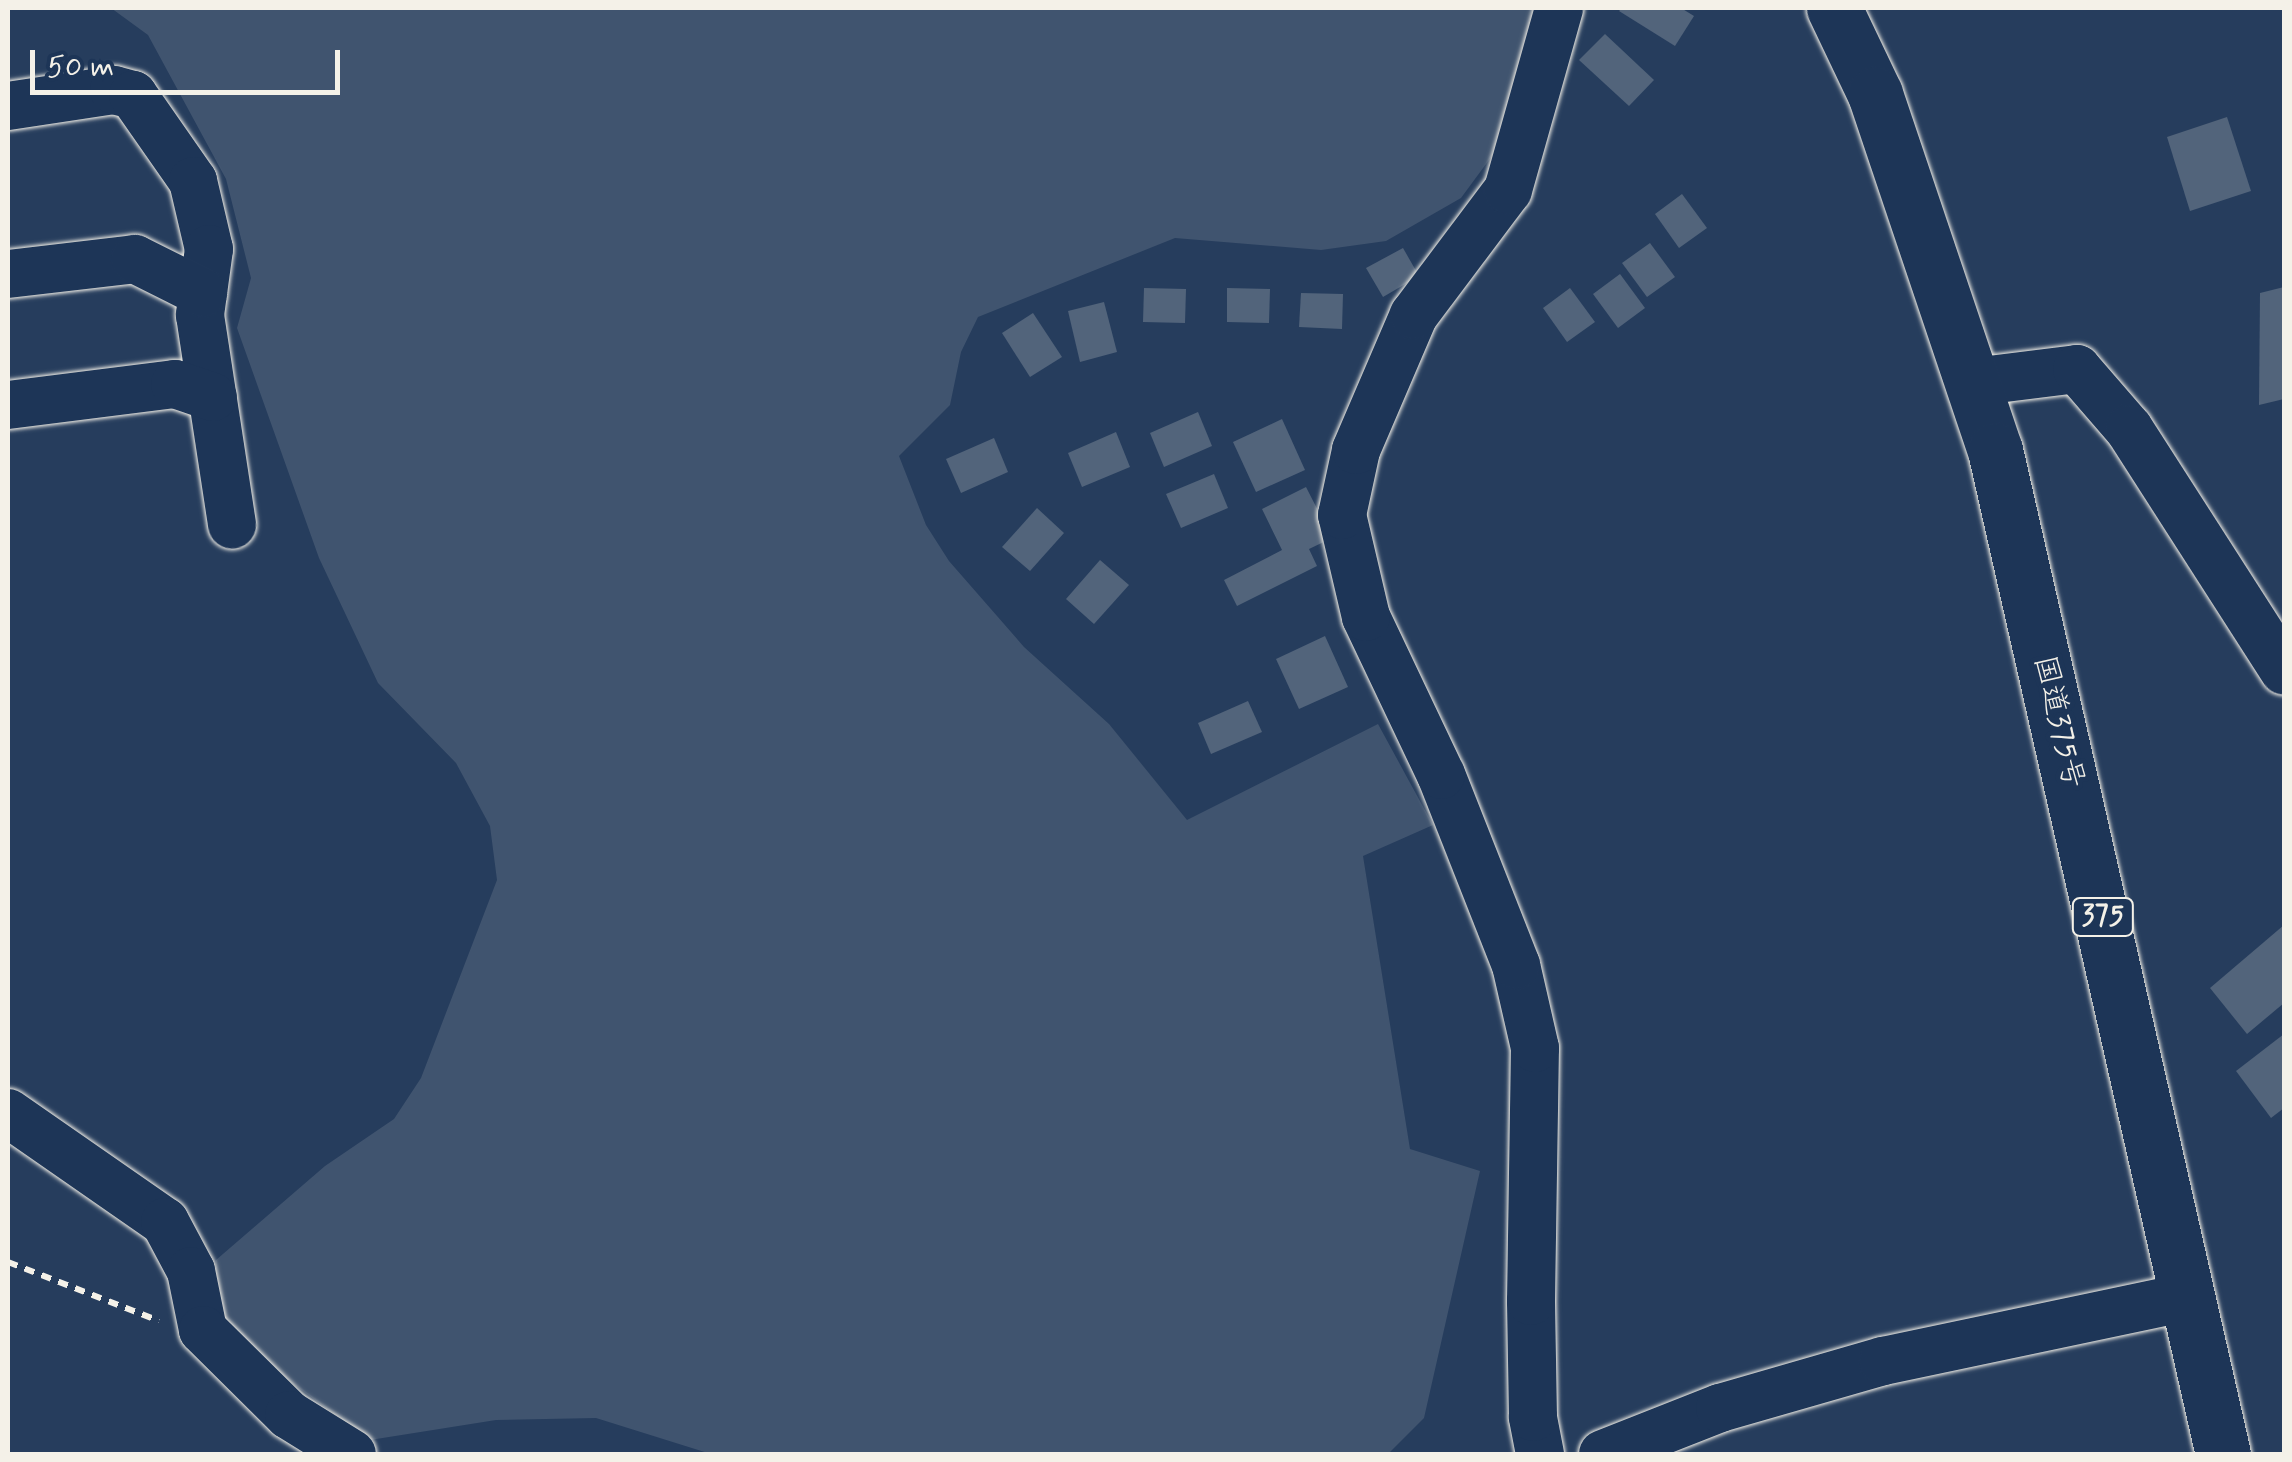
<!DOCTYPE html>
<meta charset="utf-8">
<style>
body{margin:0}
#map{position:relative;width:2292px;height:1462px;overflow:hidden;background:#263d5d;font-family:Mynerve,"Klee One",sans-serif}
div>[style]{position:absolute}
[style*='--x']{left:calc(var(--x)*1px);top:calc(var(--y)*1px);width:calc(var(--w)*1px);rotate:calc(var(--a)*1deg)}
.green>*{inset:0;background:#40546f}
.building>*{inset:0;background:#52647b}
.path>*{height:6px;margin-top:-3px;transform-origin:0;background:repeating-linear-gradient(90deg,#f4f1e8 0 10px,transparent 0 18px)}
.roads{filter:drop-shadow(0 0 2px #f4f1e8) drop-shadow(0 0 2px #f4f1e8)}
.minor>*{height:48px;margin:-24px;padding:0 24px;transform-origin:24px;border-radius:24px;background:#1d3557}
.highway>*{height:55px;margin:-27.5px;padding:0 27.5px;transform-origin:27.5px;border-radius:27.5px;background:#1d3557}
span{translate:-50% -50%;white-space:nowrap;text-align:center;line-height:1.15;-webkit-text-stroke:10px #1d3557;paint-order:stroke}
.shield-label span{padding:2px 8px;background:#1d3557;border:2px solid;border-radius:8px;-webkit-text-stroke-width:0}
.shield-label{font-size:28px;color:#f4f1e8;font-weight:700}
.street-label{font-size:30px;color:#f4f1e8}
.frame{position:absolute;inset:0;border:10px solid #f4f1e8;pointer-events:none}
.scale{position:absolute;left:30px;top:50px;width:310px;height:45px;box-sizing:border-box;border:5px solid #f4f1e8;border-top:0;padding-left:12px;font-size:30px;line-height:35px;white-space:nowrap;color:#f4f1e8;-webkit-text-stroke:8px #1d3557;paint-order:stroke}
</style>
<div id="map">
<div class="green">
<i style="clip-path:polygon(111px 8px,1537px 8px,1500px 145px,1461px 198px,1386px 241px,1321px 250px,1175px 238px,978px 317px,961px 352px,950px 405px,899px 456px,926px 525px,949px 561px,1024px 647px,1109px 724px,1187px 820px,1378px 724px,1433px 825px,1363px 856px,1410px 1149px,1480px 1171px,1424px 1418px,1388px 1454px,711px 1454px,596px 1418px,496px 1420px,370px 1440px,258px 1358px,215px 1315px,216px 1260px,325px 1166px,394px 1119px,421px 1078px,497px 880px,490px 826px,456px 763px,378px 683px,319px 558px,237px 328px,251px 278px,226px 179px,148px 35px)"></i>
</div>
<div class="building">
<i style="clip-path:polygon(1622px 8px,1681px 8px,1694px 16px,1675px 46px,1619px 11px)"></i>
<i style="clip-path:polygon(1605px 34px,1654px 80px,1629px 106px,1579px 60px)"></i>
<i style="clip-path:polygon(2227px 117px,2251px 191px,2190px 211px,2167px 137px)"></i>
<i style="clip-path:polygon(1682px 194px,1707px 228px,1679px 248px,1655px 214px)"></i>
<i style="clip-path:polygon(1650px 243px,1675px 277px,1647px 297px,1622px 263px)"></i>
<i style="clip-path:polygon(1403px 248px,1419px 276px,1383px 297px,1366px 268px)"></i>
<i style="clip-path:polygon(1620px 274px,1645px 308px,1618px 328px,1593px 294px)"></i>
<i style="clip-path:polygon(2284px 287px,2284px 399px,2259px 405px,2260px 293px)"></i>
<i style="clip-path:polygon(1144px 288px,1186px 289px,1185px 323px,1143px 322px)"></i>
<i style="clip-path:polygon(1227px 288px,1270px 289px,1269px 323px,1227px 322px)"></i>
<i style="clip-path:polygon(1570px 288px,1595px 322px,1567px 342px,1543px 308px)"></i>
<i style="clip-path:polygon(1301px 293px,1343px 294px,1342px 329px,1299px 327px)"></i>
<i style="clip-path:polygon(1104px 302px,1117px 352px,1080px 362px,1068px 311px)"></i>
<i style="clip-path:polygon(1033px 313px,1062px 357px,1030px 377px,1002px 333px)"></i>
<i style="clip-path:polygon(1198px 412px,1212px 446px,1164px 467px,1150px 433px)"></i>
<i style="clip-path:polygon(1282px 419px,1305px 470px,1256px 492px,1233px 442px)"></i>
<i style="clip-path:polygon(1116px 432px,1130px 467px,1082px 487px,1068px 453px)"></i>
<i style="clip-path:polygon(994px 438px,1008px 472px,961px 493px,946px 459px)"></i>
<i style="clip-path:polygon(1214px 474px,1228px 508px,1181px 528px,1166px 494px)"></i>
<i style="clip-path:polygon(1306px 487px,1332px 538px,1309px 549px,1317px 566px,1237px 606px,1224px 580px,1282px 550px,1262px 509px)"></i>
<i style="clip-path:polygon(1037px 508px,1064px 533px,1030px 571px,1002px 547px)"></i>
<i style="clip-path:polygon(1100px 560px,1129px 585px,1094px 624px,1066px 599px)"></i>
<i style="clip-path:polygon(1325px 636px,1348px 687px,1299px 709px,1276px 659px)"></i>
<i style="clip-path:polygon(1248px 701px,1262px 732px,1211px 754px,1198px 723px)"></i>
<i style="clip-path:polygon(2284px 925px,2284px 1003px,2247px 1034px,2210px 988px)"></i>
<i style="clip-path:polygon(2284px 1034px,2284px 1108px,2271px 1118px,2236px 1071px)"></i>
</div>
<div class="path">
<i style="--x:8;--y:1262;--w:162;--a:21.3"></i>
</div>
<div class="roads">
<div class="minor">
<i style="--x:8;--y:106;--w:107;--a:-8.6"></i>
<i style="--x:114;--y:90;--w:20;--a:15"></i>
<i style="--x:133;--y:95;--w:105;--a:55.1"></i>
<i style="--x:193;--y:181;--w:70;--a:76.8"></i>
<i style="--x:209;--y:249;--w:67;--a:97.8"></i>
<i style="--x:200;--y:315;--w:212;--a:81.3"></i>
<i style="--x:8;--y:274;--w:128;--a:-6.7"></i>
<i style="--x:135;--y:259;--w:76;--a:26.6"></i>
<i style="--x:1973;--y:382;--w:105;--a:-7.1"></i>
<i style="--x:2077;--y:369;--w:79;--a:49.1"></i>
<i style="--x:2129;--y:429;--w:287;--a:57.3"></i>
<i style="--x:8;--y:405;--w:168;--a:-7.2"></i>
<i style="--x:175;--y:384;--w:40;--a:18.9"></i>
<i style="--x:8;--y:1113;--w:191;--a:34.8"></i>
<i style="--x:165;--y:1222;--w:55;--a:62"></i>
<i style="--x:191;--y:1271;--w:60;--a:78.5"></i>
<i style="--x:203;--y:1330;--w:121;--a:44.7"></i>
<i style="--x:289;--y:1415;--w:74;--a:31.8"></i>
<i style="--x:1540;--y:1454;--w:38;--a:-101"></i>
<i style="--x:1533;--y:1417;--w:116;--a:-91"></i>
<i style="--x:1531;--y:1301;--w:253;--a:-89.1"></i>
<i style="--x:1535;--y:1048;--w:85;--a:-102.9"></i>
<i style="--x:1516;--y:965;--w:204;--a:-111.5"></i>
<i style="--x:1441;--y:775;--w:175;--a:-115.4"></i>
<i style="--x:1366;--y:617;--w:105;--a:-103.2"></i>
<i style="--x:1342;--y:515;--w:66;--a:-77.8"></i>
<i style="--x:1356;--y:450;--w:147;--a:-66.8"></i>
<i style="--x:1414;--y:315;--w:156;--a:-53.1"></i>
<i style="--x:1508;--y:190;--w:189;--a:-74.3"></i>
<i style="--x:1603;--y:1454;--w:126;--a:-21.5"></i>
<i style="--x:1720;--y:1408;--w:170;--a:-16.1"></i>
<i style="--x:1883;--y:1361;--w:311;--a:-11.9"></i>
</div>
<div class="highway">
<i style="--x:1834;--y:8;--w:95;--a:64.5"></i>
<i style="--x:1875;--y:94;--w:376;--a:71.4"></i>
<i style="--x:1995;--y:450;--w:1030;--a:77.21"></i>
</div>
</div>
<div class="shield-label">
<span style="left:2103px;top:917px">375</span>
</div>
<div class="street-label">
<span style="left:2058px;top:722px;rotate:77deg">国道375号</span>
</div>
<div class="frame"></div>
<div class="scale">50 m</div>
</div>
